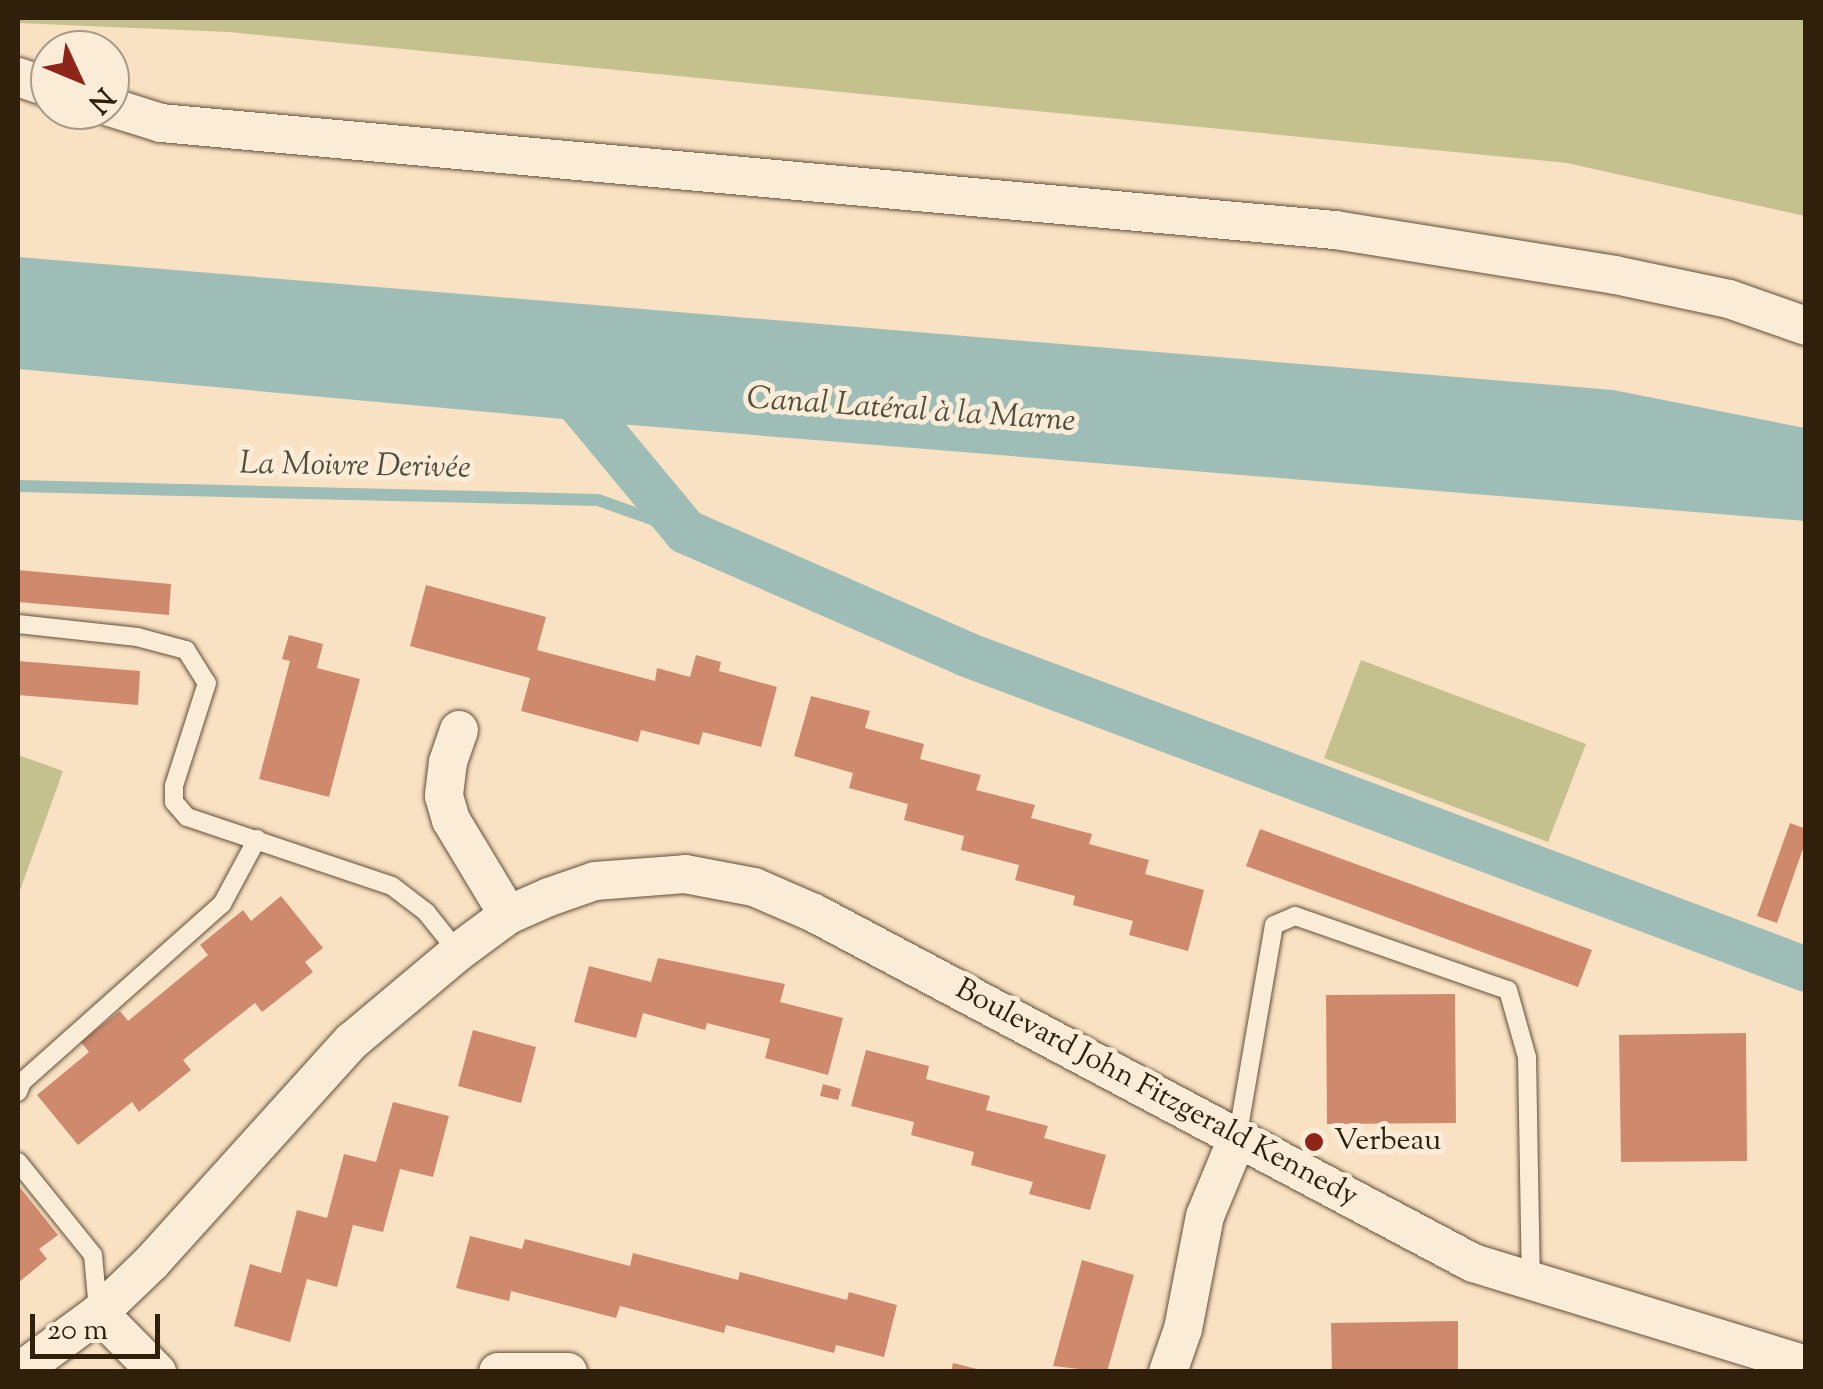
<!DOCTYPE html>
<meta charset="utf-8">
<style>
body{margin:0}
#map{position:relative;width:1823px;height:1389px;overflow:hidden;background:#f9e2c3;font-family:"Sorts Mill Goudy",serif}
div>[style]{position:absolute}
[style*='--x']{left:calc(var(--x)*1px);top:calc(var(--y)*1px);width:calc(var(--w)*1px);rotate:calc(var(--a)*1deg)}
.green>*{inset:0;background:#c5c18f}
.water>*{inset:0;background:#9ebdb7}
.stream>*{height:12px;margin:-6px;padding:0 6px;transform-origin:6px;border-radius:6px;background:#9ebdb7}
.canal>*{height:45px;margin:-22.5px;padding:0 22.5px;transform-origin:22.5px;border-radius:22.5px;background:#9ebdb7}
.building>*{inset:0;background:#cf8a6d}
.roads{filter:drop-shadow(0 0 2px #625039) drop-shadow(0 0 2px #625039)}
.service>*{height:18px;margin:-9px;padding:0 9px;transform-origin:9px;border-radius:9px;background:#fbecd8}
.minor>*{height:38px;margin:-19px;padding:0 19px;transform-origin:19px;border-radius:19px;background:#fbecd8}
.dots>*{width:28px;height:28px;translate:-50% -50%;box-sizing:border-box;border:5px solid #fbecd8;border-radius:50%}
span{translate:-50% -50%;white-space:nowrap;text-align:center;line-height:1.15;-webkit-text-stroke:10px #fbecd8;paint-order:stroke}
.street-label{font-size:30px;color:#2f1f0b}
.poi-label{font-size:30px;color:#2f1f0b}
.left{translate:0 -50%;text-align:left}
.water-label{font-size:32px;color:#504e3f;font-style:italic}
.frame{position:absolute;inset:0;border:20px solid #2f1f0b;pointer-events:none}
.north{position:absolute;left:30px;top:30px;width:100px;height:100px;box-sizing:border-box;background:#fbecd8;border:2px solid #a99a86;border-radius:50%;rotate:134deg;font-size:28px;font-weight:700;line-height:40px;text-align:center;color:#2f1f0b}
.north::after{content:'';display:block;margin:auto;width:35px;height:45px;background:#8f2418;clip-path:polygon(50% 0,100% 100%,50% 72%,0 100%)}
.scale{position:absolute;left:30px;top:1314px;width:130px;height:45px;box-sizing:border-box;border:5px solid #2f1f0b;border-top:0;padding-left:12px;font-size:30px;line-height:35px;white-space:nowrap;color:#2f1f0b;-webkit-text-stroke:8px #fbecd8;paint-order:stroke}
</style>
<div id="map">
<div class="green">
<i style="clip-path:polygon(18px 18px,1805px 18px,1805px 216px,1567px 163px,229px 32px,18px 23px)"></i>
<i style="clip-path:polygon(1361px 660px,1586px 744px,1548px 842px,1324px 758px)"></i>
<i style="clip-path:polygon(18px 755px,63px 771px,18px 896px)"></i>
</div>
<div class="water">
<i style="clip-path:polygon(18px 257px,1613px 390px,1805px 428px,1805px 521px,607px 423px,18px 369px)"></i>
</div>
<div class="stream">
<i style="--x:18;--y:486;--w:580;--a:1.38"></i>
<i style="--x:598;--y:500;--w:92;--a:19.6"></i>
</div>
<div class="canal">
<i style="--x:564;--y:385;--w:190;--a:50.3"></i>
<i style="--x:685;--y:531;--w:307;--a:23.6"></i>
<i style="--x:966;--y:654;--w:897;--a:20.56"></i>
</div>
<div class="building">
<i style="clip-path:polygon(18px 570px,171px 584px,169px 615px,18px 602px)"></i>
<i style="clip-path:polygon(426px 585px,546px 617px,537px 650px,655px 681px,657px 668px,690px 677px,696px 655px,721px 662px,719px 671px,777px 687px,761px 747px,703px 732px,699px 745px,641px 730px,638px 742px,521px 711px,530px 678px,410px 646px)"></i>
<i style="clip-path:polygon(289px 635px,323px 644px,317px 668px,360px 679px,329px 797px,259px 779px,290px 661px,282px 659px)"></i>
<i style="clip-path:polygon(18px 661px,140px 671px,138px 705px,18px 695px)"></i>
<i style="clip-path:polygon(811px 696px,870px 711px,865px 728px,924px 744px,920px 759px,981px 775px,976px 790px,1035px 805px,1031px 818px,1092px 834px,1089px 844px,1149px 860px,1145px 874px,1204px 890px,1188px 951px,1129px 935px,1133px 921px,1073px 905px,1075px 896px,1015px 880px,1019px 865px,961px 850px,964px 836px,904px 820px,908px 804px,849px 788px,853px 773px,794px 756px)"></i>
<i style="clip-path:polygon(1790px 823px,1806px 829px,1806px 840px,1777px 923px,1757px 916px)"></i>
<i style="clip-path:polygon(1260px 829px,1592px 950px,1578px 987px,1246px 866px)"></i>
<i style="clip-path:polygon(281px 896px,323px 948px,305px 962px,313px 972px,262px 1012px,255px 1003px,183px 1060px,191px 1070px,139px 1112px,132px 1102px,78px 1145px,37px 1095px,89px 1052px,81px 1042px,120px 1011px,128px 1021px,208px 955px,200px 945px,243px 910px,251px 921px)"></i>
<i style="clip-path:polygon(658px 958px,785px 984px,780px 1002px,843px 1018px,828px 1075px,765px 1058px,770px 1039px,707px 1023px,705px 1030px,643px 1013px,636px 1038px,574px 1022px,589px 966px,651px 982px)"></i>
<i style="clip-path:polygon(1455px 994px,1456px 1123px,1327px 1124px,1326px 995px)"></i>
<i style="clip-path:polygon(473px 1030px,536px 1047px,521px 1103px,458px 1086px)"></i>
<i style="clip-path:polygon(1746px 1033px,1747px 1161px,1621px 1162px,1619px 1035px)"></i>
<i style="clip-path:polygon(866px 1050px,929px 1066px,926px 1079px,990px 1096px,986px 1110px,1048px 1126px,1044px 1138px,1106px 1155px,1090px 1210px,1029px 1194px,1033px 1182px,971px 1165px,974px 1152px,911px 1135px,914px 1122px,851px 1106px)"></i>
<i style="clip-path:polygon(823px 1084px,841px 1089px,838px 1100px,820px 1096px)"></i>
<i style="clip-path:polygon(393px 1102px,449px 1116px,433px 1177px,400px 1169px,383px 1232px,353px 1225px,337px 1287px,307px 1279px,290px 1342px,234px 1326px,250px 1264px,281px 1273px,297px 1210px,327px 1218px,344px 1154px,376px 1162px)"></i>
<i style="clip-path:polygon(18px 1185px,58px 1235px,39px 1249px,47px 1259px,18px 1283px)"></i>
<i style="clip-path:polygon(470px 1236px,522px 1249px,525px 1239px,630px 1266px,633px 1253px,738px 1280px,740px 1272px,847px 1300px,849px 1292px,897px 1305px,884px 1357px,836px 1345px,834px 1353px,726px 1325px,724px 1333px,620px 1306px,616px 1318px,511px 1291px,509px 1301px,456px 1288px)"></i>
<i style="clip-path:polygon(1082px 1260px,1134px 1275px,1107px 1372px,1053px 1366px)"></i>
<i style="clip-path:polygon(1458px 1321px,1458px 1372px,1332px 1372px,1331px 1323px)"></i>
<i style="clip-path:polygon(953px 1363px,981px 1370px,981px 1372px,951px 1372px)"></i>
</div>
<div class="roads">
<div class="service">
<i style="--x:18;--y:624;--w:120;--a:6.2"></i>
<i style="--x:137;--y:637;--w:51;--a:14.9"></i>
<i style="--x:186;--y:650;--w:39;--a:58"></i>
<i style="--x:207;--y:683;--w:108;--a:107.8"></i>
<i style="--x:174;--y:786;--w:16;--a:90"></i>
<i style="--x:174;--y:802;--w:20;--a:49"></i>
<i style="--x:187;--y:817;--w:216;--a:18.6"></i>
<i style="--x:392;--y:886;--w:43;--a:37.4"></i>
<i style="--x:426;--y:912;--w:51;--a:51.3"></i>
<i style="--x:18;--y:1092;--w:11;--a:-68"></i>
<i style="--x:22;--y:1082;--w:268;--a:-41.7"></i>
<i style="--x:222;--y:904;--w:74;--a:-61.7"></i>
<i style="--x:1237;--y:1139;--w:217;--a:-80.2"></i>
<i style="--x:1274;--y:925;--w:23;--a:-23"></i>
<i style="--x:1295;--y:916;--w:225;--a:19.2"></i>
<i style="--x:1508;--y:990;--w:70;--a:74.2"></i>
<i style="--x:1527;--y:1057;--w:224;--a:89"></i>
<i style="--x:18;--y:1162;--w:119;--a:51.1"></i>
<i style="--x:93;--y:1255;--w:55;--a:84.8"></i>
</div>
<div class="minor">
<i style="--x:18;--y:77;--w:34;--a:19"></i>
<i style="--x:110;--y:107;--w:53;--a:17.4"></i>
<i style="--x:161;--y:123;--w:1179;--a:5.21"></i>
<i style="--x:1335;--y:230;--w:284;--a:9.1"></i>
<i style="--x:1615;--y:275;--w:116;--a:11.9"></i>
<i style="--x:1729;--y:299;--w:82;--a:19.3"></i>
<i style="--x:459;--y:730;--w:34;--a:109"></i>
<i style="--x:448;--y:762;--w:34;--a:97"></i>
<i style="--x:444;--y:796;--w:25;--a:74"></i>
<i style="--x:451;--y:820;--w:111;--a:59"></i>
<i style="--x:99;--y:1313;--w:83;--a:45.5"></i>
<i style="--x:19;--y:1372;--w:99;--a:-36.4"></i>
<i style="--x:99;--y:1313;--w:74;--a:-43.9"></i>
<i style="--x:152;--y:1262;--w:298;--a:-47.9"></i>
<i style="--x:352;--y:1041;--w:138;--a:-40"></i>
<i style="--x:458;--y:952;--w:62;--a:-36.5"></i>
<i style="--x:508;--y:915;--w:45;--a:-23.7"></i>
<i style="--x:549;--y:897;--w:49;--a:-19.2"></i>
<i style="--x:595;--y:881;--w:90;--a:-4.4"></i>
<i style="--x:685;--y:874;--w:70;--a:10.7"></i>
<i style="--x:754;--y:887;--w:65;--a:23.4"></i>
<i style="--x:814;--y:913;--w:746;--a:27.97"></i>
<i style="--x:1473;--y:1263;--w:348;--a:17"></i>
<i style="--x:498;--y:1372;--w:70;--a:0"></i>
<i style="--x:1168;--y:1372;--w:46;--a:-70.8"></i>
<i style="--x:1183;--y:1329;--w:115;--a:-79"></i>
<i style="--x:1205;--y:1216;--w:81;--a:-67.5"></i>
</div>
</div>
<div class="dots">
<i style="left:1314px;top:1142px;background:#8f2418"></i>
</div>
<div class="street-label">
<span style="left:1156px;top:1094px;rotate:28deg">Boulevard John Fitzgerald Kennedy</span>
</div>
<div class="poi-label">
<span class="left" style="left:1334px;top:1142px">Verbeau</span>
</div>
<div class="water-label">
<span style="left:911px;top:411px;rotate:4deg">Canal Latéral à la Marne</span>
<span style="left:355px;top:467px;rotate:1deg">La Moivre Derivée</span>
</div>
<div class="frame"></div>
<div class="north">N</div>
<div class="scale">20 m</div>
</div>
